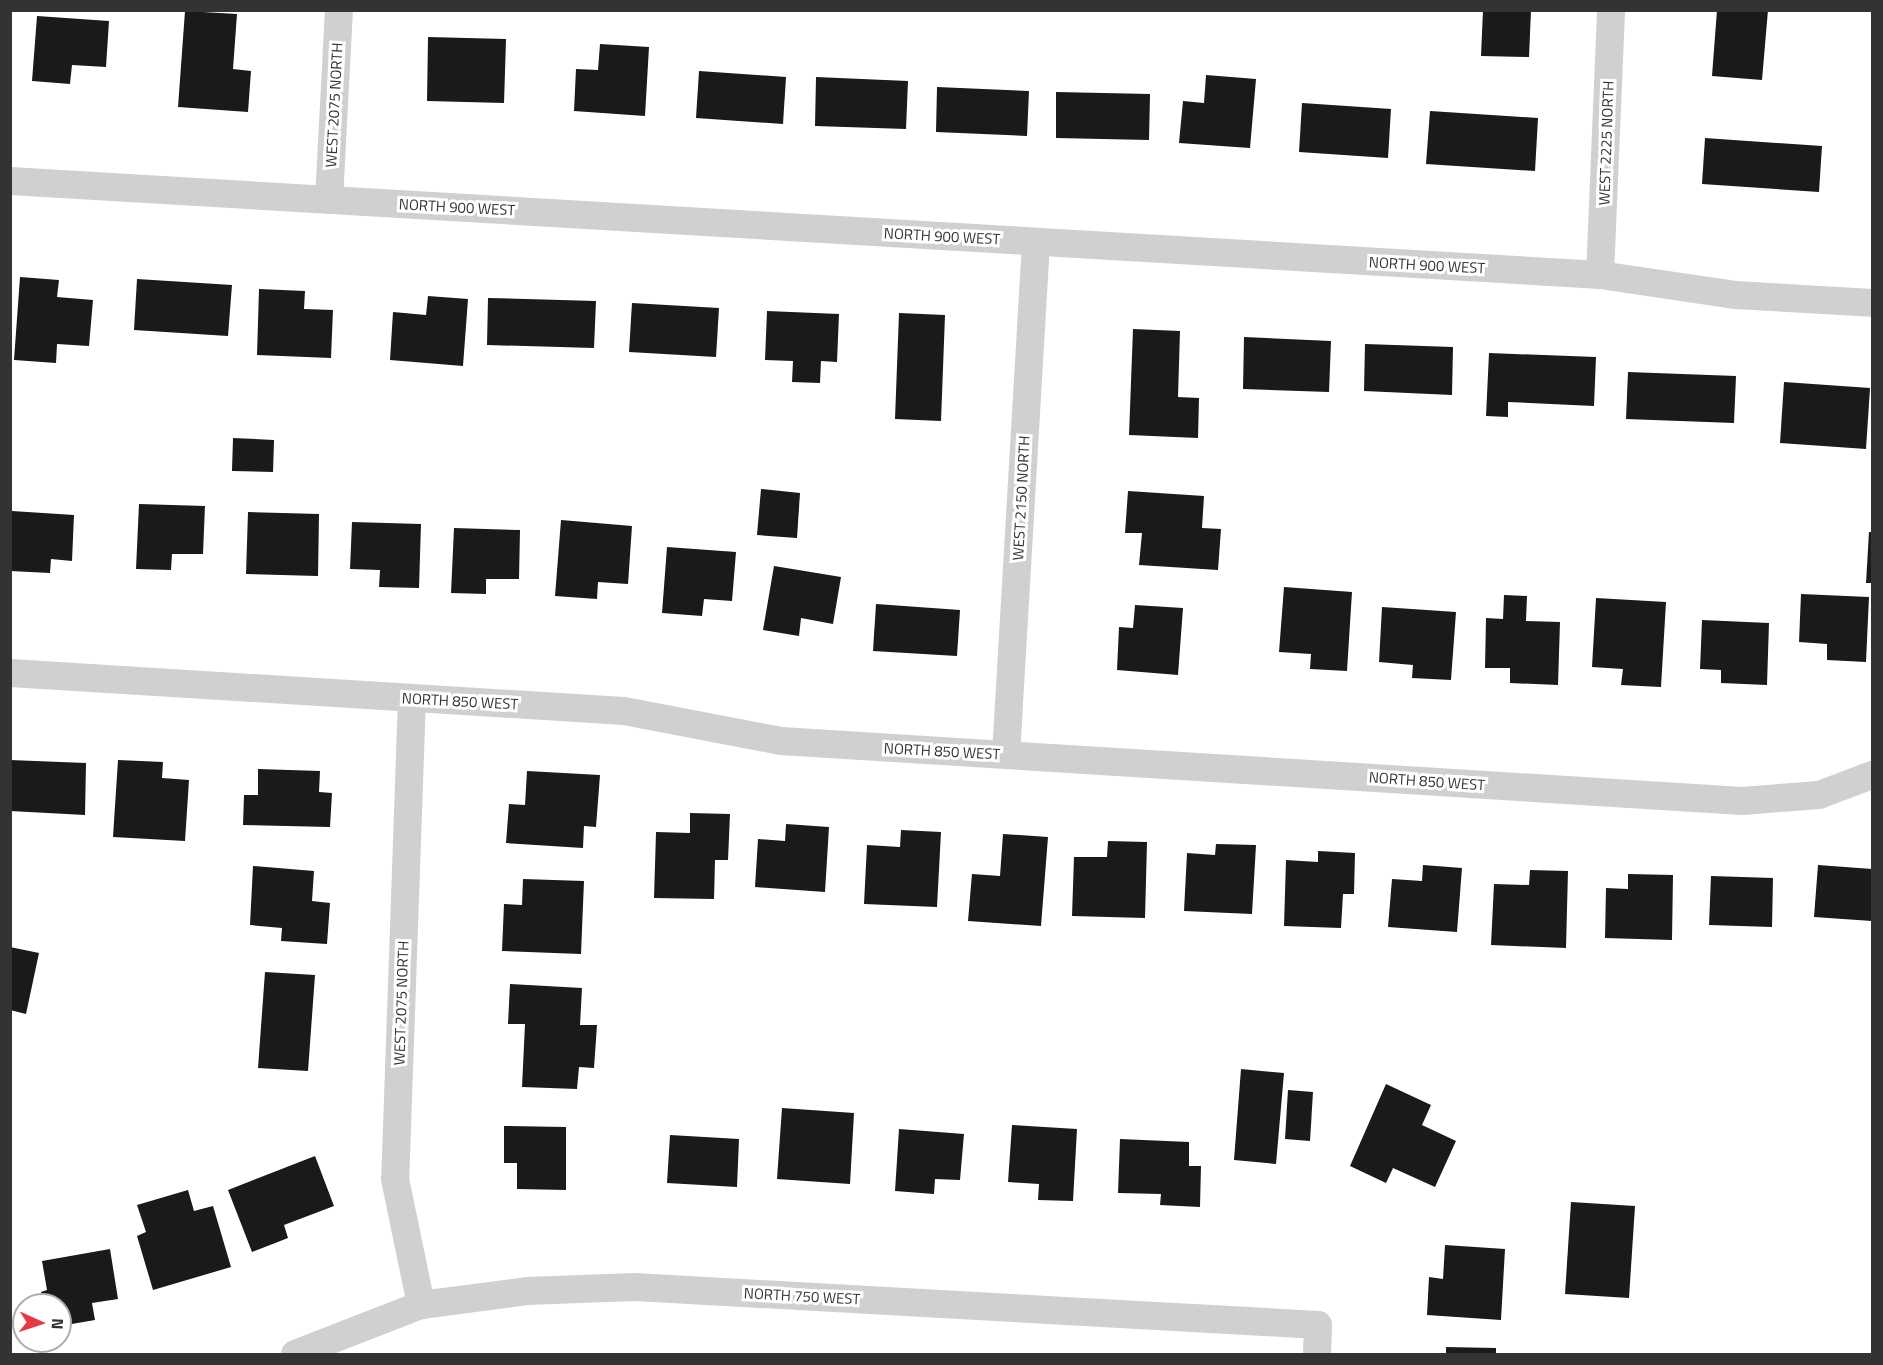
<!DOCTYPE html>
<style>
body{margin:0}
#map{position:relative;width:1883px;height:1365px;overflow:hidden;background:#fff;font-family:"Titillium Web",sans-serif}
div>[style]{position:absolute}
[style*='--x']{left:calc(var(--x)*1px);top:calc(var(--y)*1px);width:calc(var(--w)*1px);rotate:calc(var(--a)*1deg)}
.building>*{inset:0;background:#1a1a1a}
.street>*{height:28px;margin:-14px;padding:0 14px;transform-origin:14px;border-radius:14px;background:#d0d0d0}
span{translate:-50% -50%;white-space:nowrap;text-align:center;line-height:1.15;-webkit-text-stroke:6px #fff;paint-order:stroke}
.street-label{font-size:15px;color:#333}
.frame{position:absolute;inset:0;border:12px solid #333;pointer-events:none}
.north{position:absolute;left:12px;top:1293px;width:60px;height:60px;box-sizing:border-box;background:#fff;border:2px solid #adadad;border-radius:50%;rotate:93deg;font-size:16px;font-weight:700;line-height:24px;text-align:center;color:#333}
.north::after{content:'';display:block;margin:auto;width:21px;height:27px;background:#e63946;clip-path:polygon(50% 0,100% 100%,50% 72%,0 100%)}
</style>
<div id="map">
<div class="building">
<i style="clip-path:polygon(1483px 10px,1531px 10px,1529px 57px,1481px 56px)"></i>
<i style="clip-path:polygon(1717px 10px,1768px 10px,1762px 80px,1712px 76px)"></i>
<i style="clip-path:polygon(185px 11px,237px 14px,233px 69px,251px 71px,248px 112px,178px 107px)"></i>
<i style="clip-path:polygon(37px 16px,109px 21px,106px 67px,72px 65px,70px 84px,32px 81px)"></i>
<i style="clip-path:polygon(428px 37px,506px 39px,504px 103px,427px 101px)"></i>
<i style="clip-path:polygon(600px 44px,649px 47px,645px 116px,574px 111px,576px 69px,598px 70px)"></i>
<i style="clip-path:polygon(699px 71px,786px 77px,783px 124px,696px 118px)"></i>
<i style="clip-path:polygon(1206px 75px,1256px 79px,1250px 148px,1179px 143px,1183px 101px,1204px 103px)"></i>
<i style="clip-path:polygon(816px 77px,908px 81px,906px 129px,815px 126px)"></i>
<i style="clip-path:polygon(937px 87px,1029px 91px,1027px 136px,936px 132px)"></i>
<i style="clip-path:polygon(1056px 92px,1150px 94px,1149px 140px,1056px 138px)"></i>
<i style="clip-path:polygon(1302px 103px,1391px 109px,1388px 158px,1299px 152px)"></i>
<i style="clip-path:polygon(1430px 111px,1538px 118px,1535px 171px,1426px 164px)"></i>
<i style="clip-path:polygon(1705px 138px,1822px 146px,1819px 192px,1702px 184px)"></i>
<i style="clip-path:polygon(20px 277px,59px 280px,57px 297px,93px 300px,89px 346px,57px 344px,56px 363px,14px 360px)"></i>
<i style="clip-path:polygon(137px 279px,232px 285px,228px 336px,134px 330px)"></i>
<i style="clip-path:polygon(259px 289px,305px 291px,304px 309px,333px 310px,331px 358px,257px 355px)"></i>
<i style="clip-path:polygon(428px 296px,468px 299px,463px 366px,390px 360px,393px 312px,426px 315px)"></i>
<i style="clip-path:polygon(488px 298px,596px 301px,594px 348px,487px 345px)"></i>
<i style="clip-path:polygon(632px 303px,719px 308px,716px 357px,629px 352px)"></i>
<i style="clip-path:polygon(767px 311px,839px 314px,837px 362px,821px 361px,820px 383px,792px 382px,793px 361px,765px 360px)"></i>
<i style="clip-path:polygon(899px 313px,945px 315px,941px 421px,895px 419px)"></i>
<i style="clip-path:polygon(1133px 329px,1180px 331px,1178px 397px,1199px 398px,1198px 438px,1129px 435px)"></i>
<i style="clip-path:polygon(1244px 337px,1331px 341px,1329px 392px,1243px 389px)"></i>
<i style="clip-path:polygon(1365px 344px,1453px 347px,1452px 395px,1364px 391px)"></i>
<i style="clip-path:polygon(1489px 353px,1596px 357px,1594px 406px,1508px 402px,1508px 417px,1486px 416px)"></i>
<i style="clip-path:polygon(1628px 372px,1736px 376px,1734px 423px,1626px 419px)"></i>
<i style="clip-path:polygon(1784px 382px,1870px 388px,1866px 449px,1780px 443px)"></i>
<i style="clip-path:polygon(233px 438px,274px 440px,273px 472px,232px 471px)"></i>
<i style="clip-path:polygon(761px 489px,800px 493px,797px 538px,757px 535px)"></i>
<i style="clip-path:polygon(1128px 491px,1204px 496px,1202px 528px,1221px 529px,1218px 570px,1139px 565px,1142px 533px,1125px 533px)"></i>
<i style="clip-path:polygon(139px 504px,205px 506px,203px 554px,172px 554px,171px 570px,136px 569px)"></i>
<i style="clip-path:polygon(12px 511px,74px 515px,72px 561px,51px 559px,50px 573px,10px 571px)"></i>
<i style="clip-path:polygon(248px 512px,319px 514px,318px 576px,246px 574px)"></i>
<i style="clip-path:polygon(561px 520px,632px 526px,628px 584px,598px 582px,597px 599px,555px 596px)"></i>
<i style="clip-path:polygon(352px 522px,421px 524px,419px 588px,379px 587px,380px 570px,350px 569px)"></i>
<i style="clip-path:polygon(454px 528px,520px 530px,519px 579px,486px 579px,486px 594px,451px 593px)"></i>
<i style="clip-path:polygon(1869px 532px,1872px 532px,1872px 583px,1866px 583px)"></i>
<i style="clip-path:polygon(667px 547px,736px 552px,732px 601px,704px 599px,702px 616px,662px 613px)"></i>
<i style="clip-path:polygon(774px 566px,841px 577px,833px 624px,801px 618px,799px 636px,763px 630px)"></i>
<i style="clip-path:polygon(1284px 587px,1352px 592px,1347px 671px,1310px 669px,1311px 654px,1279px 652px)"></i>
<i style="clip-path:polygon(1801px 594px,1869px 597px,1866px 662px,1827px 660px,1827px 644px,1799px 642px)"></i>
<i style="clip-path:polygon(1504px 595px,1527px 596px,1526px 621px,1560px 622px,1558px 685px,1510px 683px,1510px 668px,1485px 668px,1486px 618px,1503px 619px)"></i>
<i style="clip-path:polygon(1596px 598px,1666px 602px,1661px 687px,1621px 685px,1623px 669px,1592px 667px)"></i>
<i style="clip-path:polygon(876px 604px,960px 610px,957px 656px,873px 651px)"></i>
<i style="clip-path:polygon(1135px 605px,1183px 608px,1178px 675px,1117px 670px,1119px 627px,1133px 628px)"></i>
<i style="clip-path:polygon(1382px 607px,1456px 612px,1451px 680px,1412px 678px,1413px 665px,1379px 662px)"></i>
<i style="clip-path:polygon(1702px 620px,1769px 623px,1767px 685px,1721px 683px,1721px 670px,1700px 669px)"></i>
<i style="clip-path:polygon(10px 760px,86px 763px,85px 815px,10px 811px)"></i>
<i style="clip-path:polygon(118px 760px,163px 762px,162px 778px,189px 780px,185px 841px,113px 837px)"></i>
<i style="clip-path:polygon(258px 769px,320px 771px,319px 792px,332px 793px,330px 827px,243px 825px,244px 795px,258px 795px)"></i>
<i style="clip-path:polygon(527px 771px,600px 775px,596px 827px,584px 826px,583px 848px,506px 843px,509px 804px,525px 805px)"></i>
<i style="clip-path:polygon(690px 813px,730px 814px,728px 860px,715px 860px,714px 899px,654px 898px,656px 832px,690px 833px)"></i>
<i style="clip-path:polygon(786px 824px,829px 827px,825px 892px,755px 887px,758px 839px,785px 841px)"></i>
<i style="clip-path:polygon(901px 830px,941px 832px,937px 907px,864px 904px,867px 845px,900px 847px)"></i>
<i style="clip-path:polygon(1003px 834px,1048px 837px,1041px 926px,968px 921px,972px 874px,1000px 876px)"></i>
<i style="clip-path:polygon(1108px 841px,1147px 842px,1145px 918px,1072px 916px,1074px 857px,1107px 857px)"></i>
<i style="clip-path:polygon(1216px 844px,1256px 845px,1252px 914px,1184px 911px,1187px 853px,1215px 855px)"></i>
<i style="clip-path:polygon(1318px 851px,1355px 853px,1354px 894px,1343px 894px,1341px 928px,1284px 926px,1286px 860px,1318px 862px)"></i>
<i style="clip-path:polygon(1423px 865px,1462px 868px,1457px 932px,1388px 927px,1392px 879px,1422px 881px)"></i>
<i style="clip-path:polygon(1818px 865px,1872px 869px,1872px 921px,1814px 917px)"></i>
<i style="clip-path:polygon(253px 866px,314px 871px,312px 901px,330px 903px,327px 944px,281px 941px,282px 928px,250px 925px)"></i>
<i style="clip-path:polygon(1530px 870px,1568px 871px,1566px 948px,1491px 945px,1494px 884px,1529px 885px)"></i>
<i style="clip-path:polygon(1628px 874px,1673px 875px,1672px 940px,1605px 938px,1606px 888px,1628px 889px)"></i>
<i style="clip-path:polygon(1711px 876px,1773px 878px,1772px 927px,1709px 925px)"></i>
<i style="clip-path:polygon(523px 879px,584px 881px,581px 954px,502px 951px,504px 904px,522px 905px)"></i>
<i style="clip-path:polygon(10px 947px,39px 953px,26px 1014px,10px 1010px)"></i>
<i style="clip-path:polygon(265px 972px,315px 975px,308px 1071px,258px 1068px)"></i>
<i style="clip-path:polygon(510px 984px,582px 988px,580px 1025px,597px 1025px,594px 1068px,579px 1067px,577px 1089px,522px 1087px,525px 1024px,508px 1024px)"></i>
<i style="clip-path:polygon(1241px 1069px,1284px 1073px,1276px 1164px,1234px 1160px)"></i>
<i style="clip-path:polygon(1386px 1084px,1431px 1105px,1422px 1125px,1456px 1141px,1435px 1187px,1393px 1168px,1386px 1183px,1350px 1166px)"></i>
<i style="clip-path:polygon(1288px 1090px,1313px 1092px,1310px 1141px,1285px 1139px)"></i>
<i style="clip-path:polygon(782px 1108px,854px 1113px,850px 1184px,777px 1179px)"></i>
<i style="clip-path:polygon(1012px 1125px,1077px 1129px,1073px 1201px,1038px 1200px,1039px 1184px,1008px 1182px)"></i>
<i style="clip-path:polygon(504px 1126px,566px 1127px,566px 1190px,517px 1189px,517px 1163px,504px 1163px)"></i>
<i style="clip-path:polygon(899px 1129px,964px 1134px,960px 1180px,935px 1179px,934px 1194px,895px 1191px)"></i>
<i style="clip-path:polygon(670px 1135px,739px 1139px,737px 1187px,667px 1183px)"></i>
<i style="clip-path:polygon(1120px 1139px,1189px 1142px,1189px 1166px,1201px 1166px,1200px 1207px,1160px 1205px,1161px 1194px,1118px 1193px)"></i>
<i style="clip-path:polygon(315px 1156px,334px 1206px,284px 1225px,288px 1238px,252px 1252px,228px 1190px)"></i>
<i style="clip-path:polygon(188px 1190px,194px 1211px,213px 1206px,231px 1267px,153px 1290px,137px 1236px,146px 1232px,137px 1205px)"></i>
<i style="clip-path:polygon(1571px 1202px,1635px 1206px,1629px 1298px,1565px 1294px)"></i>
<i style="clip-path:polygon(1445px 1245px,1505px 1249px,1501px 1320px,1427px 1315px,1429px 1277px,1443px 1279px)"></i>
<i style="clip-path:polygon(110px 1249px,118px 1299px,92px 1303px,95px 1320px,60px 1326px,60px 1305px,43px 1305px,41px 1292px,47px 1290px,42px 1261px)"></i>
<i style="clip-path:polygon(1446px 1347px,1496px 1348px,1496px 1354px,1446px 1354px)"></i>
</div>
<div class="street">
<i style="--x:10;--y:181;--w:1593;--a:3.38"></i>
<i style="--x:1600;--y:275;--w:136;--a:8.4"></i>
<i style="--x:1735;--y:295;--w:137;--a:3.3"></i>
<i style="--x:329;--y:200;--w:190;--a:-87"></i>
<i style="--x:1600;--y:275;--w:265;--a:-87.6"></i>
<i style="--x:10;--y:673;--w:615;--a:3.54"></i>
<i style="--x:624;--y:711;--w:160;--a:10.8"></i>
<i style="--x:781;--y:741;--w:963;--a:3.57"></i>
<i style="--x:1742;--y:801;--w:77;--a:-4.5"></i>
<i style="--x:1819;--y:795;--w:57;--a:-20.7"></i>
<i style="--x:412;--y:698;--w:481;--a:92"></i>
<i style="--x:395;--y:1179;--w:129;--a:78.3"></i>
<i style="--x:1006;--y:755;--w:514;--a:-86.65"></i>
<i style="--x:295;--y:1354;--w:135;--a:-21.3"></i>
<i style="--x:421;--y:1305;--w:107;--a:-7.5"></i>
<i style="--x:527;--y:1291;--w:108;--a:-2.1"></i>
<i style="--x:635;--y:1287;--w:684;--a:3.18"></i>
<i style="--x:1318;--y:1325;--w:29;--a:92"></i>
</div>
<div class="street-label">
<span style="left:334px;top:105px;rotate:-87deg">WEST 2075 NORTH</span>
<span style="left:1606px;top:143px;rotate:-88deg">WEST 2225 NORTH</span>
<span style="left:457px;top:207px;rotate:3deg">NORTH 900 WEST</span>
<span style="left:942px;top:236px;rotate:3deg">NORTH 900 WEST</span>
<span style="left:1427px;top:265px;rotate:3deg">NORTH 900 WEST</span>
<span style="left:1021px;top:498px;rotate:-87deg">WEST 2150 NORTH</span>
<span style="left:460px;top:701px;rotate:3deg">NORTH 850 WEST</span>
<span style="left:942px;top:751px;rotate:3deg">NORTH 850 WEST</span>
<span style="left:1427px;top:781px;rotate:4deg">NORTH 850 WEST</span>
<span style="left:401px;top:1003px;rotate:-88deg">WEST 2075 NORTH</span>
<span style="left:802px;top:1296px;rotate:3deg">NORTH 750 WEST</span>
</div>
<div class="frame"></div>
<div class="north">N</div>
</div>
